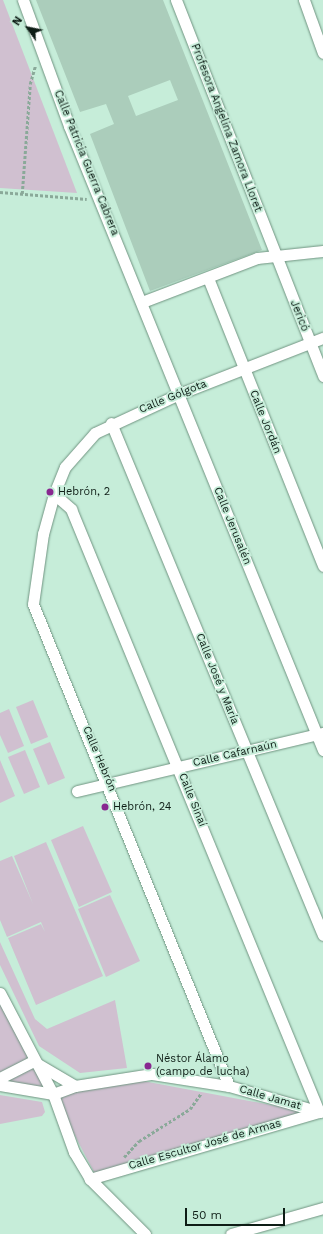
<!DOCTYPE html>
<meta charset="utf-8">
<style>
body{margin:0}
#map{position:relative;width:323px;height:1234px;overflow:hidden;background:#c6edd9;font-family:"Work Sans",sans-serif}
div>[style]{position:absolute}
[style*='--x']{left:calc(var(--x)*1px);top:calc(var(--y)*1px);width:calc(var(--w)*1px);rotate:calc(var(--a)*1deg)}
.green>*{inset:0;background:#d0c0d0}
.building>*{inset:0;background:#abcdbb}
.path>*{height:2.5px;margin-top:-1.25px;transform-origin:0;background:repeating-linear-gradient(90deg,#8aa999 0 3px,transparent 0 5px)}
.roads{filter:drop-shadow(0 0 1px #709481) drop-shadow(0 0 1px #709481)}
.street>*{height:11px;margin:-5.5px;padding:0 5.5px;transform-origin:5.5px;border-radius:5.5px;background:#fff}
.dots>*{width:11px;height:11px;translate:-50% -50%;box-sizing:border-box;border:2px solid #c6edd9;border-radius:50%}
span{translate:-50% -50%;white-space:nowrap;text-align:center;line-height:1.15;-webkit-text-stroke:3.5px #c6edd9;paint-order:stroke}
.street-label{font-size:11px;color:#0e1d16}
.poi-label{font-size:11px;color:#0e1d16}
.left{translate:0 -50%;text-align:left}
.north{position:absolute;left:8px;top:8px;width:40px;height:40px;-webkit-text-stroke:3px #c6edd9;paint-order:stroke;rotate:303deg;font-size:11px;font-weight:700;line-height:16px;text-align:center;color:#0e1d16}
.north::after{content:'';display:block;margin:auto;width:14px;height:18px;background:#0e1d16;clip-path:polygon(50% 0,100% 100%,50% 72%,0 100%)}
.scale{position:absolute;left:185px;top:1208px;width:100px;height:18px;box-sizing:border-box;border:2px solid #0e1d16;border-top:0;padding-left:5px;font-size:12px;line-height:14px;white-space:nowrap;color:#0e1d16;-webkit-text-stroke:3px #c6edd9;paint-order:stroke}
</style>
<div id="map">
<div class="green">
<i style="clip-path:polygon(0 0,3px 0,77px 193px,0 188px)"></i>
<i style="clip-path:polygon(33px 700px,48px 737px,31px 744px,16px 707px)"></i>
<i style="clip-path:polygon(9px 709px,24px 746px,8px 753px,0 735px,0 713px)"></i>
<i style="clip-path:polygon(50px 742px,65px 778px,48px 785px,33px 749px)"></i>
<i style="clip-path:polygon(25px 750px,40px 787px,24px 794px,8px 757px)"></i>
<i style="clip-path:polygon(0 760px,15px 796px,0 803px)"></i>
<i style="clip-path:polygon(83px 826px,112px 892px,79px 907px,51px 840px)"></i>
<i style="clip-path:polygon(46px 842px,103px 976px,36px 1005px,8px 938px,41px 924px,45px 932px,41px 922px,7px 937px,0 920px,0 861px,12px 856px,33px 904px,14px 856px)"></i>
<i style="clip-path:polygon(110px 895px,140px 961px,106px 977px,78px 909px)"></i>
<i style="clip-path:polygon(0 942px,35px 1019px,47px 1029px,115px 1000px,127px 1068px,80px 1073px,39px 1046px,0 965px)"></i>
<i style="clip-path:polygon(0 989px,53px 1094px,143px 1081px,308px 1112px,95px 1174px,53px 1094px,0 1085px)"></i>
<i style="clip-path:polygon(0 1095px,42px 1102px,45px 1112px,42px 1116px,0 1124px)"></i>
</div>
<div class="building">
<i style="clip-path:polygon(evenodd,36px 0,163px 0,262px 250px,150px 291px,90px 134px,114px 124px,106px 104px,80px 112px,36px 0,170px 80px,178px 100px,136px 116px,128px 96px,170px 80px)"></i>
</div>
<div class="path">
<i style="--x:0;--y:192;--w:87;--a:4.6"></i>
<i style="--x:22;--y:194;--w:110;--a:-85.8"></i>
<i style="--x:30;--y:84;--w:19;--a:-74"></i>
<i style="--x:124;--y:1157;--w:22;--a:-47"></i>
<i style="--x:139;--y:1141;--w:60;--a:-32.1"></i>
<i style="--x:190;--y:1109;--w:19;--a:-55"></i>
</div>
<div class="roads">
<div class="street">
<i style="--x:23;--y:0;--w:134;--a:69.9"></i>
<i style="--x:69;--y:126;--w:674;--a:67.85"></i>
<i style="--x:176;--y:0;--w:404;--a:68.6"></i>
<i style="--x:304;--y:0;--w:56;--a:70.3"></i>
<i style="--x:208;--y:278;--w:310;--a:68.2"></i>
<i style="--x:142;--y:302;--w:123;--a:-20.9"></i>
<i style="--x:257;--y:258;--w:66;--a:-6.1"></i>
<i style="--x:111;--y:423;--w:554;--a:67.51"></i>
<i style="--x:54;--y:494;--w:23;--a:41"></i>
<i style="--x:71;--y:509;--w:652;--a:67.64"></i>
<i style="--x:319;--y:1112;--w:239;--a:163.7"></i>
<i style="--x:77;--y:791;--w:253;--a:-13.3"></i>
<i style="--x:0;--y:993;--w:114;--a:62.3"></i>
<i style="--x:53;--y:1094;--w:62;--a:70.1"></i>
<i style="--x:74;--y:1152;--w:31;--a:59"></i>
<i style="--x:90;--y:1179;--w:78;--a:45"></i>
<i style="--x:36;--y:1063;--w:45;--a:30.5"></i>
<i style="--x:0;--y:1078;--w:38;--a:-27"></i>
<i style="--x:0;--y:1085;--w:54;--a:9.6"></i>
<i style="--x:53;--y:1094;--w:23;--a:-20"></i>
<i style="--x:75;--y:1086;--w:78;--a:-8.9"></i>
<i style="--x:152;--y:1074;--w:78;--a:8.9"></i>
<i style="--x:229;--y:1086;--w:95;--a:15.9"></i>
<i style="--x:229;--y:1086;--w:520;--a:-112.13"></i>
<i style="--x:33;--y:604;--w:71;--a:-81.9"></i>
<i style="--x:43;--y:534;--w:41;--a:-74.6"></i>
<i style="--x:54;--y:494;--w:29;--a:-68"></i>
<i style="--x:65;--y:467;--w:45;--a:-48.6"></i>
<i style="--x:95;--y:433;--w:93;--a:-24.9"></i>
<i style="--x:179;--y:394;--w:155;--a:-21.3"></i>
<i style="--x:231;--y:1234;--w:96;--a:-15.8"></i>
</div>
</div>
<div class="dots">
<i style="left:50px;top:492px;background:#882790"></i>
<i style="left:105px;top:807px;background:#882790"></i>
<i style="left:148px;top:1066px;background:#882790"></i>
</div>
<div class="street-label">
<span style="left:226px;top:128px;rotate:69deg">Profesora Angelina Zamora Lloret</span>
<span style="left:86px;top:163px;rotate:68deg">Calle Patricia Guerra Cabrera</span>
<span style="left:299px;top:316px;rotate:68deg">Jericó</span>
<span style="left:173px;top:397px;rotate:-22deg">Calle Gólgota</span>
<span style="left:265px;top:422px;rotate:68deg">Calle Jordán</span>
<span style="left:232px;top:526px;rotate:68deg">Calle Jerusalén</span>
<span style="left:217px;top:679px;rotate:68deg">Calle José y María</span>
<span style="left:235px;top:754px;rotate:-13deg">Calle Cafarnaún</span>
<span style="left:99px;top:759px;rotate:67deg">Calle Hebrón</span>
<span style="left:192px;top:800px;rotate:68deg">Calle Sinaí</span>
<span style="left:270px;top:1098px;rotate:16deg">Calle Jamat</span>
<span style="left:205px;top:1145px;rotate:-16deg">Calle Escultor José de Armas</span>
</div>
<div class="poi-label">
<span class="left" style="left:58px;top:492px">Hebrón, 2</span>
<span class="left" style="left:113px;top:807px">Hebrón, 24</span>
<span class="left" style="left:156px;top:1066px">Néstor Álamo<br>(campo de lucha)</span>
</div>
<div class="north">N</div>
<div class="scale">50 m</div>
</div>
